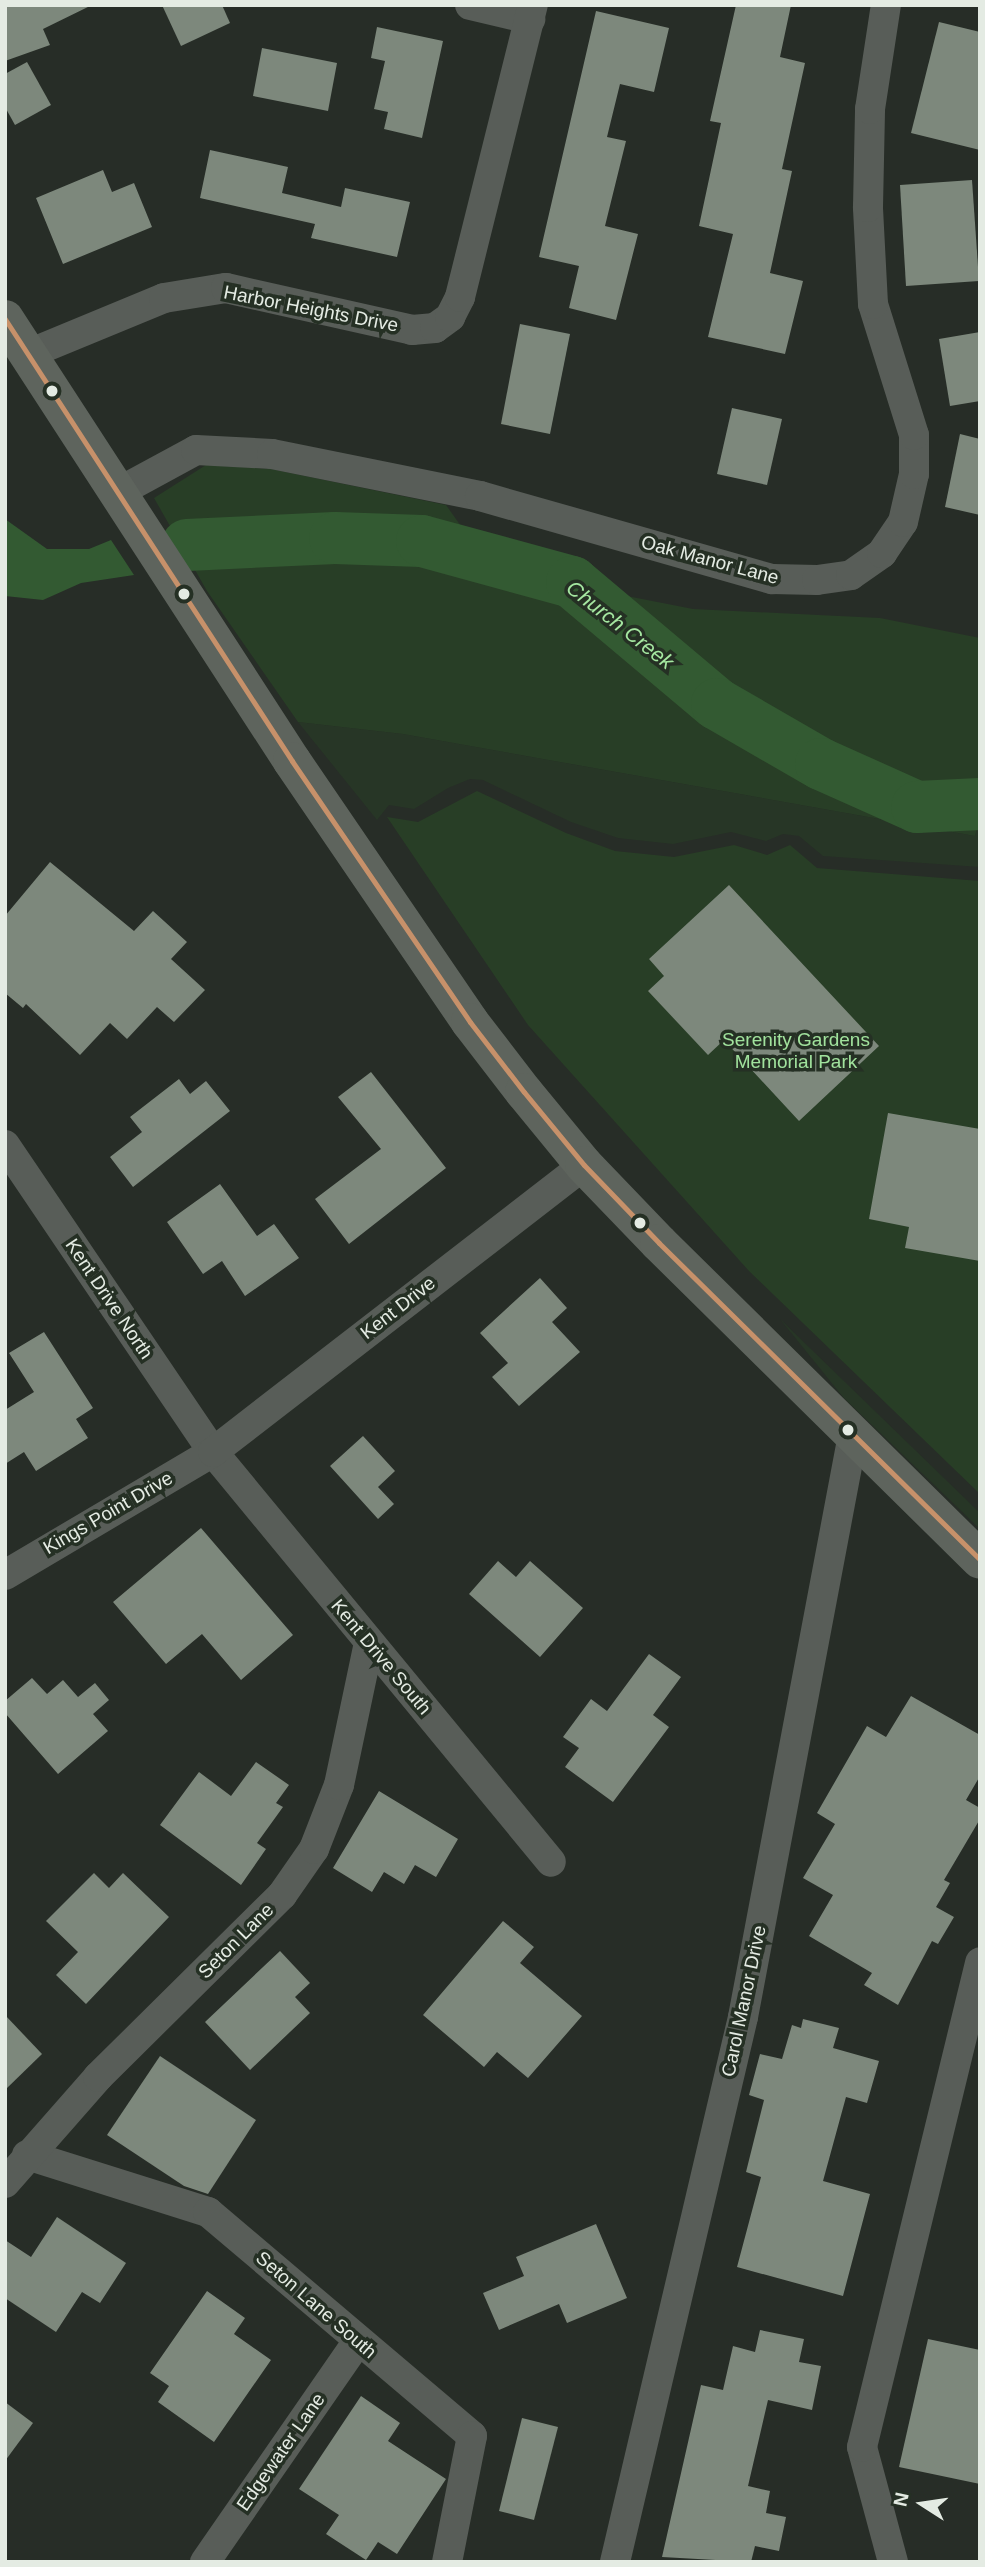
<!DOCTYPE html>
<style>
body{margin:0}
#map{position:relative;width:985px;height:2567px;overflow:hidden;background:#272d27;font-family:Helvetica,sans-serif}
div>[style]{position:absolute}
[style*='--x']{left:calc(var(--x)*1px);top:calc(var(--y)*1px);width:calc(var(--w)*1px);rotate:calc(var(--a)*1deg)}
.built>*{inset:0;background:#273626}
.green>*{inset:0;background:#283e26}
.water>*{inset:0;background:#335a32}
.river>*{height:52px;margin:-26px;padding:0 26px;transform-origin:26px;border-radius:26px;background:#335a32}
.building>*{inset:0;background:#7d887c}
.street>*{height:30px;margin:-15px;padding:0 15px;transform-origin:15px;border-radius:15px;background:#585d58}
.secondary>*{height:38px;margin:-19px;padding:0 19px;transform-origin:19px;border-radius:19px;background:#5e645d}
.bus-1>*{height:5px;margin:-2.5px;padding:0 2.5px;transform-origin:2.5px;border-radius:2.5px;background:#c7916a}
.dots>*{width:19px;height:19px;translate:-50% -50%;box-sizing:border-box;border:4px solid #253024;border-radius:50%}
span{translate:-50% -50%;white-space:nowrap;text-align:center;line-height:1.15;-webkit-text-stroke:7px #253024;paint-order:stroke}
.street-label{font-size:19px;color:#e4ebe3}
.park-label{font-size:19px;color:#a1e29d}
.water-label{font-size:21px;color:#a5e7a1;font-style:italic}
.frame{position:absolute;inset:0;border:7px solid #e4ebe3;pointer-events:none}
.north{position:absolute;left:887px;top:2469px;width:70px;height:70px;-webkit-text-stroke:5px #253024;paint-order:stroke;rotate:282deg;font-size:19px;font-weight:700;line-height:28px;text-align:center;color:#e4ebe3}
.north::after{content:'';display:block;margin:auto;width:24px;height:32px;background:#e4ebe3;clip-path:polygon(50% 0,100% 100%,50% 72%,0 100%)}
</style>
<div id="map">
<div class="built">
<i style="clip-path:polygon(298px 722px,403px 734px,975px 836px,980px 818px,980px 867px,823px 856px,799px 836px,783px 834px,766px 841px,731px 832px,673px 844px,618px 838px,571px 822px,483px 780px,470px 779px,448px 788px,414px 809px,389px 805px,377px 820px)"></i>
<i style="clip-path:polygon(780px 1319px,980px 1513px,980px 1529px,843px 1397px)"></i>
</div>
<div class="green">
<i style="clip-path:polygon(206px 465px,271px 469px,446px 505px,478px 550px,581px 587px,693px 609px,880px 618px,980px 638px,980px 818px,975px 836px,403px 734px,298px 722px,207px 591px,154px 498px)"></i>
<i style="clip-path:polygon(477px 791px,566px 833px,615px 851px,674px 857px,734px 845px,767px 855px,790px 845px,817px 868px,980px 881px,980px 1494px,749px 1271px,528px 1025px,387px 817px,418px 822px)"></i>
</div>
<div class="water">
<i style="clip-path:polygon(5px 519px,47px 549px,89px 549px,111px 540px,134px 575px,81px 583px,43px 600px,5px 596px)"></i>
</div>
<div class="river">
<i style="--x:187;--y:545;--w:148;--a:-2.7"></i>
<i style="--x:335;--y:538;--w:87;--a:2"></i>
<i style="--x:422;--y:541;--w:156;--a:15.3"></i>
<i style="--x:572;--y:582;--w:189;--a:40.1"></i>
<i style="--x:717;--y:704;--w:120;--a:30"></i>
<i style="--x:821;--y:764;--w:105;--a:24.1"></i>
<i style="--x:917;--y:807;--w:63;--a:-2.7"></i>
</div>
<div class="building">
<i style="clip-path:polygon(5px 5px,92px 5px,43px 29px,50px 45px,5px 61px)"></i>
<i style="clip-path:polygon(162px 5px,222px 5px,230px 23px,181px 46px)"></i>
<i style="clip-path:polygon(736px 5px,791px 5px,780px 57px,805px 63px,782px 169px,792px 171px,770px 273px,803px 281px,785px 354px,708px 337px,733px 234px,699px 226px,721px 123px,710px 121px)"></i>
<i style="clip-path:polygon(596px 11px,669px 28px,654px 92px,620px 84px,607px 137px,626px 141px,605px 226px,638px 234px,616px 320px,569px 308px,579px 266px,539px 257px)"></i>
<i style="clip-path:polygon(939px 22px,980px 32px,980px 150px,911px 133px)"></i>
<i style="clip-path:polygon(377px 27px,443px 41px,422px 138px,384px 129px,388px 112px,374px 109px,385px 61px,371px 58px)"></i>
<i style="clip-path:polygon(262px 48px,337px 63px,328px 111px,253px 96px)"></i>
<i style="clip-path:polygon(27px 62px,51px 105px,15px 125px,5px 107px,5px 74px)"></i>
<i style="clip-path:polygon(210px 150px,288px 167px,282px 193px,341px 207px,345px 188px,410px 202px,397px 257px,311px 238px,315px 224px,200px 198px)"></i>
<i style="clip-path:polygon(103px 170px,112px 192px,134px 183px,152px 227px,63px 264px,36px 198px)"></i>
<i style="clip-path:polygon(972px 180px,979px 281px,906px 286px,900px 185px)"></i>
<i style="clip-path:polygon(520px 324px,570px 334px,550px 434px,501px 424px)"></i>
<i style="clip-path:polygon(980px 332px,980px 401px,950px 406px,939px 339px)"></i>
<i style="clip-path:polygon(732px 408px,782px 419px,767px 485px,717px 474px)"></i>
<i style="clip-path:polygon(960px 434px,980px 439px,980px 515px,945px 507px)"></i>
<i style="clip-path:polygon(50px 862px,134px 931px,153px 911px,187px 942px,171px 959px,205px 990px,174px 1022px,157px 1007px,127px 1039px,110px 1023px,80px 1055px,26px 1004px,23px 1008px,5px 993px,5px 916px)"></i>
<i style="clip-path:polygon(729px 885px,879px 1046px,799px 1121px,724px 1040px,708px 1055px,648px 991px,664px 976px,649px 959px)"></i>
<i style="clip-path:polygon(371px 1072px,446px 1168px,349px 1244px,315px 1199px,381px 1149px,338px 1097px)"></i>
<i style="clip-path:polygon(179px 1079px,190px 1094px,206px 1081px,230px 1111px,133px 1187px,110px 1157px,142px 1132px,130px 1117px)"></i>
<i style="clip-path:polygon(888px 1113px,980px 1129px,980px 1261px,905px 1248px,909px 1227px,869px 1219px)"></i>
<i style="clip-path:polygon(220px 1184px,257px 1236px,274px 1224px,299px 1258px,245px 1296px,222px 1261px,203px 1274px,167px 1222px)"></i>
<i style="clip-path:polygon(540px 1278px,567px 1308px,552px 1322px,580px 1352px,519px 1406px,492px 1377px,508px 1363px,480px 1333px)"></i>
<i style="clip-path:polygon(44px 1332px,93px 1408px,76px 1419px,88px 1438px,36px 1471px,24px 1452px,5px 1464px,5px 1410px,34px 1392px,9px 1353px)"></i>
<i style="clip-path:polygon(363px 1436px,395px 1471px,378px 1487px,394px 1504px,378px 1519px,330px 1466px)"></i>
<i style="clip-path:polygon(201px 1528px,293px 1635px,241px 1680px,202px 1634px,166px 1664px,113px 1602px)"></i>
<i style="clip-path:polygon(498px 1561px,516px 1577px,530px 1561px,583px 1608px,540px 1657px,469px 1594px)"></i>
<i style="clip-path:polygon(649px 1654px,681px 1677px,653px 1715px,669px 1727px,613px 1802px,565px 1767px,579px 1748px,563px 1737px,591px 1699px,607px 1711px)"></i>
<i style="clip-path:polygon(32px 1678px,47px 1694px,63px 1680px,78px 1697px,95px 1683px,109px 1700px,93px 1714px,108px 1731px,58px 1774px,5px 1713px,5px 1701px)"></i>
<i style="clip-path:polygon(911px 1696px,980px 1735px,980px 1776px,966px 1800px,980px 1808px,980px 1819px,944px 1880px,950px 1883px,936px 1907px,954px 1917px,938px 1944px,932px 1941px,898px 2005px,864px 1985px,872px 1973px,809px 1936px,833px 1895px,803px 1878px,835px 1824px,817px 1813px,867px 1726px,886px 1737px)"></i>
<i style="clip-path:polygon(256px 1762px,289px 1785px,276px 1803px,283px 1807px,257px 1843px,266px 1849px,241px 1885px,160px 1825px,199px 1772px,231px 1796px)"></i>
<i style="clip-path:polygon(379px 1791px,458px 1839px,436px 1877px,415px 1865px,404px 1884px,384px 1872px,372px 1892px,333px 1868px)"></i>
<i style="clip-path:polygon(94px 1873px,109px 1888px,123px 1873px,169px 1917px,86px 2004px,56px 1975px,78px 1952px,46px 1921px)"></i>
<i style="clip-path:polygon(503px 1921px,534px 1947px,520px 1963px,582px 2016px,528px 2078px,497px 2052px,484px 2067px,423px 2015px)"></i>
<i style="clip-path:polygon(280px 1951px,310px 1983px,295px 1997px,310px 2013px,250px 2070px,205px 2022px)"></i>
<i style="clip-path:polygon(5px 2015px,42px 2054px,5px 2090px)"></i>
<i style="clip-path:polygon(803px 2019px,839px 2028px,833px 2048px,879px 2061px,867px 2103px,846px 2097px,823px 2181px,870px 2194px,843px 2296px,737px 2267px,761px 2177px,746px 2172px,764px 2100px,749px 2095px,760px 2054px,782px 2059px,792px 2025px,801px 2028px)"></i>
<i style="clip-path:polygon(160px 2056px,256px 2120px,208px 2194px,184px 2186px,107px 2135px)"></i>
<i style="clip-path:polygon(57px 2217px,126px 2263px,100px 2303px,82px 2292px,56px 2332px,5px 2298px,5px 2240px,31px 2257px)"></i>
<i style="clip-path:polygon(596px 2224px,627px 2298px,567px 2323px,559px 2304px,499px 2330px,483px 2293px,524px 2276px,516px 2257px)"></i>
<i style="clip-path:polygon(207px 2291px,245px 2318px,234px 2334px,271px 2360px,214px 2442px,158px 2402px,169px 2386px,150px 2373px)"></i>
<i style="clip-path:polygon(760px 2330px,804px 2339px,799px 2362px,821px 2366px,812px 2410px,768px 2400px,748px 2486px,770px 2491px,766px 2513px,786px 2517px,779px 2551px,755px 2546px,751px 2562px,662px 2557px,701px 2385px,723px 2390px,733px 2346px,755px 2352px)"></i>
<i style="clip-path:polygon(928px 2339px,980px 2350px,980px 2484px,899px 2467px)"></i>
<i style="clip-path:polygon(361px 2396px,400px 2423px,388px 2441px,446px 2479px,397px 2554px,378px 2542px,366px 2560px,326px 2534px,339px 2515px,299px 2489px)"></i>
<i style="clip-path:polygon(5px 2402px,33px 2423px,5px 2461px)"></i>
<i style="clip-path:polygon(522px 2418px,558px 2427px,534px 2520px,499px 2511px)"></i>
</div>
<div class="street">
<i style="--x:470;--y:5;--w:62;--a:13.1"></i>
<i style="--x:26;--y:355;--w:149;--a:-22.4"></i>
<i style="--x:164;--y:298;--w:63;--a:-9.2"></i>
<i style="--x:226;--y:288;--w:191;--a:12.7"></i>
<i style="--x:412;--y:330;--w:23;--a:-5"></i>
<i style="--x:435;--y:328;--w:19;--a:-36"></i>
<i style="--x:450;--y:317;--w:22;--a:-63"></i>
<i style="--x:460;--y:297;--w:301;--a:-76"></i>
<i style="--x:115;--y:494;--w:92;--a:-28.5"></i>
<i style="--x:196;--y:450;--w:76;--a:3"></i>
<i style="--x:272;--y:454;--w:212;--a:11.4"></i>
<i style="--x:480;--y:496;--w:304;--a:15.9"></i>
<i style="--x:772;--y:579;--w:45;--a:1.3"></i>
<i style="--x:817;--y:580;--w:34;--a:-8"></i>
<i style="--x:851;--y:575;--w:38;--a:-35"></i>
<i style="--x:882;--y:553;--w:37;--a:-56"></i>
<i style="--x:903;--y:522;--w:49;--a:-77.1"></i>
<i style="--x:914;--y:474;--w:39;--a:-90"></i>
<i style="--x:914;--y:435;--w:137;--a:-107.4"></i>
<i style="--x:873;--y:304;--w:97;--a:-93"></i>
<i style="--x:868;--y:207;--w:98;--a:-88.8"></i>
<i style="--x:870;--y:109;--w:105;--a:-81.3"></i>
<i style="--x:5;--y:1145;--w:371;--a:55.9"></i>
<i style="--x:213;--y:1452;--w:531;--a:50.5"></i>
<i style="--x:5;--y:1575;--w:242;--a:-30.6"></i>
<i style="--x:213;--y:1452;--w:469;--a:-37.7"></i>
<i style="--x:27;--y:2155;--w:190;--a:17.5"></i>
<i style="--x:208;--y:2212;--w:346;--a:40.3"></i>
<i style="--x:472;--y:2436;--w:128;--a:101.2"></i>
<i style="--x:5;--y:2183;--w:141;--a:-48.7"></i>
<i style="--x:98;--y:2077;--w:259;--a:-44.7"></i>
<i style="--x:282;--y:1895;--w:56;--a:-55.2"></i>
<i style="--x:314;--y:1849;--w:69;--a:-68.7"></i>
<i style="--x:339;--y:1785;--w:145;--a:-78.1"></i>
<i style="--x:205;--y:2562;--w:269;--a:-55.3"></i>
<i style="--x:615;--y:2562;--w:560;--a:-76.78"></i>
<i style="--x:743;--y:2017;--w:592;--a:-79.3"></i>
<i style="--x:893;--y:2562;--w:119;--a:-105.1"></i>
<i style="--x:862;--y:2447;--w:499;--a:-76.3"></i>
</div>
<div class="secondary">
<i style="--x:5;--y:319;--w:527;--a:57"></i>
<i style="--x:292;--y:761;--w:316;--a:55.7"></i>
<i style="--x:470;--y:1022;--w:88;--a:52.4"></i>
<i style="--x:524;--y:1092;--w:94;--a:50.6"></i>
<i style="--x:584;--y:1165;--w:108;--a:46.1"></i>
<i style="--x:659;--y:1243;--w:451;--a:44.6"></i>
</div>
<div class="bus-1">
<i style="--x:5;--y:319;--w:527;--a:57"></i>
<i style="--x:292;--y:761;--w:316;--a:55.7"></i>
<i style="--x:470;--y:1022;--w:88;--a:52.4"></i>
<i style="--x:524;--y:1092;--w:94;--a:50.6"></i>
<i style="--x:584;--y:1165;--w:108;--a:46.1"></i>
<i style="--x:659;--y:1243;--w:451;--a:44.6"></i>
</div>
<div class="dots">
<i style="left:52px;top:391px;background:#e4ebe3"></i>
<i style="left:184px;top:594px;background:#e4ebe3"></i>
<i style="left:640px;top:1223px;background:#e4ebe3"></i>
<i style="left:848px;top:1430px;background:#e4ebe3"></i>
</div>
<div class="street-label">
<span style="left:311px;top:309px;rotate:11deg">Harbor Heights Drive</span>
<span style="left:710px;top:560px;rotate:15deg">Oak Manor Lane</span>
<span style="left:109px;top:1299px;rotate:56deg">Kent Drive North</span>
<span style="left:398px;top:1308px;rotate:-38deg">Kent Drive</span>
<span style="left:108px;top:1513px;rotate:-30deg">Kings Point Drive</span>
<span style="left:381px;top:1657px;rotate:50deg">Kent Drive South</span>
<span style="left:236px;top:1941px;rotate:-45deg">Seton Lane</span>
<span style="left:744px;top:2001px;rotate:-78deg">Carol Manor Drive</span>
<span style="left:316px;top:2305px;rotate:41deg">Seton Lane South</span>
<span style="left:281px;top:2452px;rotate:-55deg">Edgewater Lane</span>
</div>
<div class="park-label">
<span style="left:796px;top:1051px">Serenity Gardens<br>Memorial Park</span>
</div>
<div class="water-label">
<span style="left:620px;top:625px;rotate:38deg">Church Creek</span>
</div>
<div class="frame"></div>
<div class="north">N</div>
</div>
